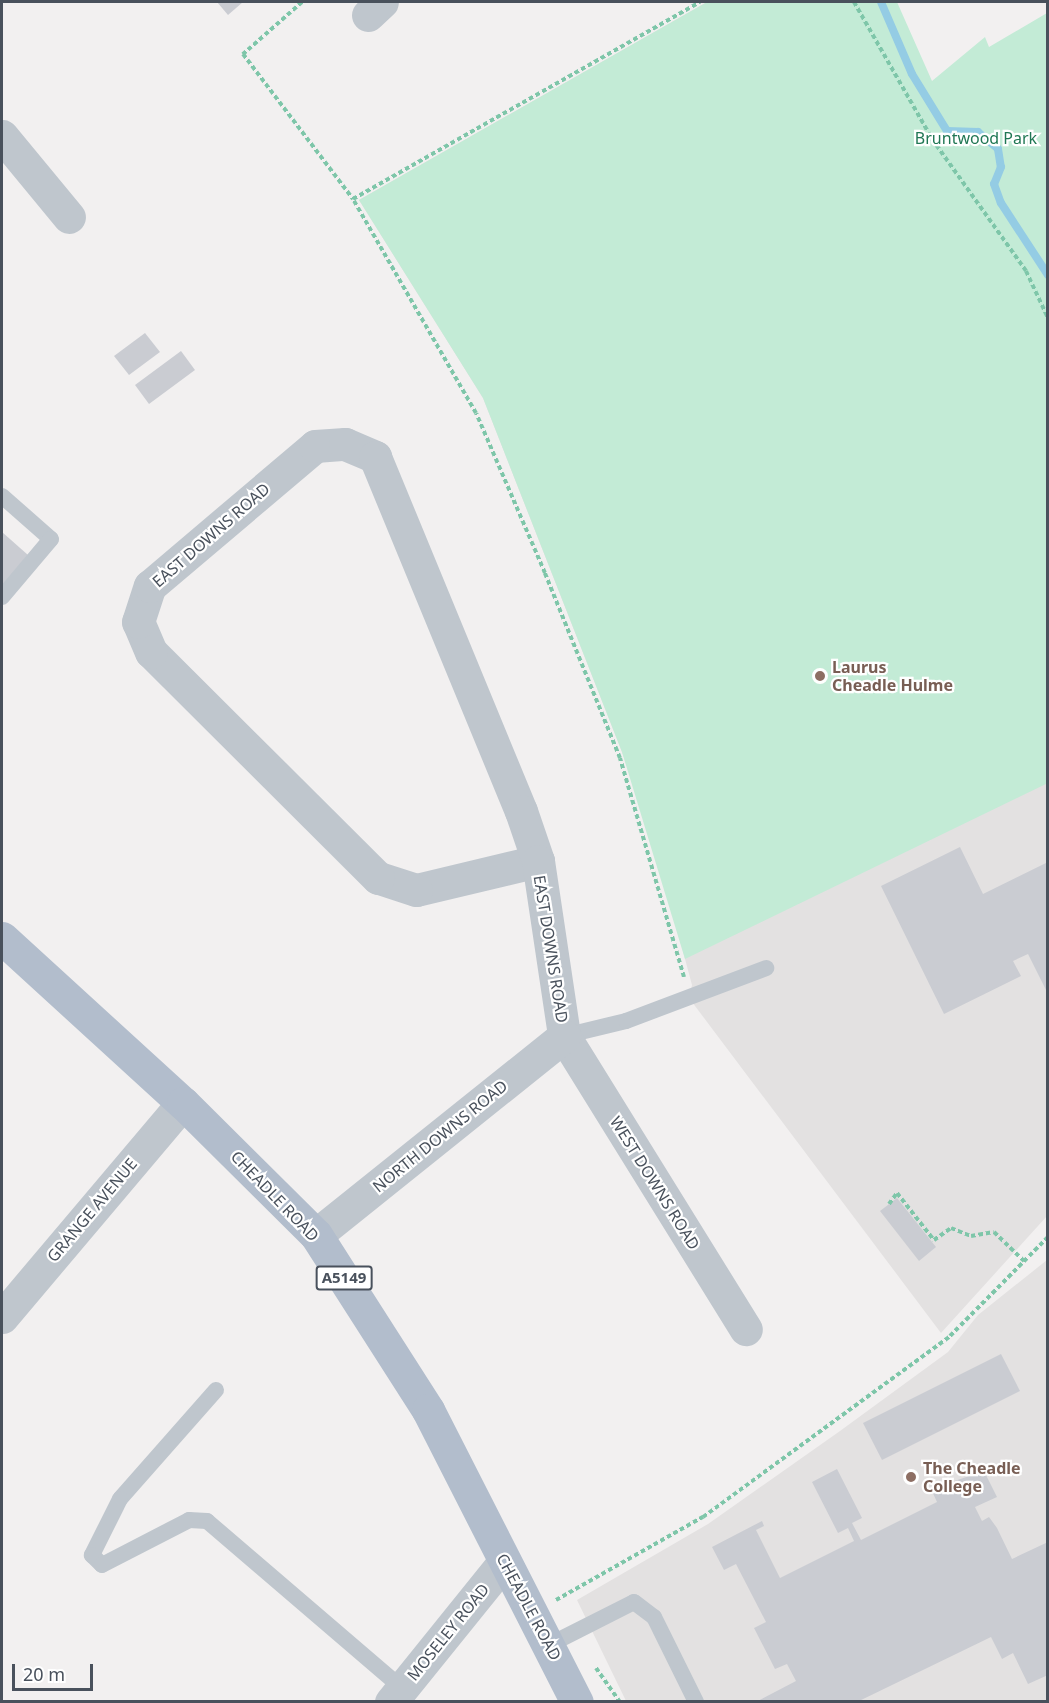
<!DOCTYPE html>
<style>
body{margin:0}
#map{position:relative;width:1049px;height:1703px;overflow:hidden;background:#f2f0f0;font-family:"Noto Sans",sans-serif}
div>[style]{position:absolute}
[style*='--x']{left:calc(var(--x)*1px);top:calc(var(--y)*1px);width:calc(var(--w)*1px);rotate:calc(var(--a)*1deg)}
.education>*{inset:0;background:#e3e1e1}
.green>*{inset:0;background:#c3ebd6}
.stream>*{height:8px;margin:-4px;padding:0 4px;transform-origin:4px;border-radius:4px;background:#94cce4}
.building>*{inset:0;background:#caccd2}
.path>*{height:4px;margin-top:-2px;transform-origin:0;background:repeating-linear-gradient(90deg,#7ec6a9 0 4.5px,transparent 0 7.5px)}
.service>*{height:16px;margin:-8px;padding:0 8px;transform-origin:8px;border-radius:8px;background:#bfc6cd}
.minor>*{height:33px;margin:-16.5px;padding:0 16.5px;transform-origin:16.5px;border-radius:16.5px;background:#bfc6cd}
.primary>*{height:33px;margin:-16.5px;padding:0 16.5px;transform-origin:16.5px;border-radius:16.5px;background:#b2bdcc}
.dots>*{width:16px;height:16px;translate:-50% -50%;box-sizing:border-box;border:3px solid #fff;border-radius:50%}
span{translate:-50% -50%;white-space:nowrap;text-align:center;line-height:1.15;-webkit-text-stroke:4.5px #fff;paint-order:stroke}
.shield-label span{padding:2px 4px;background:#fff;border:2px solid;border-radius:4px;-webkit-text-stroke-width:0}
.shield-label{font-size:15px;color:#49515c;font-weight:700}
.park-label{font-size:16px;color:#207754}
.street-label{font-size:16px;color:#49515c}
.education-label{font-size:16px;color:#785e54;font-weight:700}
.left{translate:0 -50%;text-align:left}
.frame{position:absolute;inset:0;border:3px solid #49515c;pointer-events:none}
.scale{position:absolute;left:12px;top:1664px;width:81px;height:27px;box-sizing:border-box;border:3px solid #49515c;border-top:0;padding-left:8px;font-size:18px;line-height:21px;white-space:nowrap;color:#49515c;-webkit-text-stroke:4px #fff;paint-order:stroke}
</style>
<div id="map">
<div class="education">
<i style="clip-path:polygon(707px 2px,1047px 393px,1047px 1216px,941px 1333px,689px 998px,692px 985px,659px 862px,622px 752px,483px 398px,359px 200px)"></i>
<i style="clip-path:polygon(1047px 1260px,1047px 1701px,626px 1701px,577px 1600px,708px 1524px,840px 1431px,948px 1352px,978px 1315px)"></i>
</div>
<div class="green">
<i style="clip-path:polygon(707px 2px,897px 2px,932px 81px,985px 37px,989px 47px,1047px 13px,1048px 783px,685px 959px,622px 752px,483px 398px,359px 200px)"></i>
</div>
<div class="stream">
<i style="--x:881;--y:2;--w:78;--a:66.7"></i>
<i style="--x:912;--y:74;--w:67;--a:58.4"></i>
<i style="--x:947;--y:131;--w:31;--a:2"></i>
<i style="--x:978;--y:132;--w:26;--a:40"></i>
<i style="--x:998;--y:149;--w:18;--a:81"></i>
<i style="--x:1001;--y:167;--w:18;--a:112"></i>
<i style="--x:994;--y:184;--w:20;--a:70"></i>
<i style="--x:1001;--y:203;--w:86;--a:56.9"></i>
</div>
<div class="building">
<i style="clip-path:polygon(217px 2px,243px 2px,228px 15px)"></i>
<i style="clip-path:polygon(145px 333px,160px 352px,129px 375px,114px 356px)"></i>
<i style="clip-path:polygon(181px 351px,195px 370px,149px 404px,135px 385px)"></i>
<i style="clip-path:polygon(2px 532px,28px 555px,2px 586px)"></i>
<i style="clip-path:polygon(960px 847px,983px 894px,1048px 862px,1048px 994px,1028px 954px,1013px 961px,1021px 976px,944px 1014px,881px 886px)"></i>
<i style="clip-path:polygon(897px 1198px,936px 1247px,919px 1261px,880px 1211px)"></i>
<i style="clip-path:polygon(1001px 1354px,1020px 1391px,882px 1460px,863px 1423px)"></i>
<i style="clip-path:polygon(837px 1469px,862px 1518px,852px 1523px,861px 1540px,937px 1502px,931px 1489px,984px 1471px,997px 1497px,975px 1507px,982px 1521px,989px 1517px,997px 1528px,1012px 1559px,1048px 1542px,1048px 1675px,1028px 1684px,1013px 1653px,1002px 1659px,991px 1637px,857px 1702px,756px 1702px,796px 1681px,787px 1664px,775px 1669px,754px 1628px,766px 1622px,736px 1564px,724px 1570px,712px 1547px,762px 1521px,764px 1526px,756px 1530px,780px 1578px,854px 1541px,848px 1528px,838px 1533px,812px 1482px)"></i>
</div>
<div class="path">
<i style="--x:302;--y:2;--w:79;--a:138.6"></i>
<i style="--x:243;--y:54;--w:182;--a:52.8"></i>
<i style="--x:854;--y:2;--w:158;--a:60.3"></i>
<i style="--x:932;--y:139;--w:162;--a:54.5"></i>
<i style="--x:1026;--y:271;--w:52;--a:64.9"></i>
<i style="--x:684;--y:977;--w:228;--a:-106.3"></i>
<i style="--x:620;--y:758;--w:200;--a:-112.1"></i>
<i style="--x:545;--y:573;--w:174;--a:-113.3"></i>
<i style="--x:476;--y:413;--w:247;--a:-119.9"></i>
<i style="--x:353;--y:199;--w:399;--a:-29.6"></i>
<i style="--x:889;--y:1204;--w:14;--a:-54"></i>
<i style="--x:897;--y:1193;--w:60;--a:51.8"></i>
<i style="--x:934;--y:1240;--w:21;--a:-35"></i>
<i style="--x:951;--y:1228;--w:22;--a:22"></i>
<i style="--x:971;--y:1236;--w:23;--a:-10"></i>
<i style="--x:994;--y:1232;--w:42;--a:44"></i>
<i style="--x:556;--y:1600;--w:169;--a:-29.5"></i>
<i style="--x:703;--y:1517;--w:306;--a:-36.2"></i>
<i style="--x:950;--y:1336;--w:139;--a:-45.3"></i>
<i style="--x:596;--y:1668;--w:42;--a:54.8"></i>
</div>
<div class="service">
<i style="--x:2;--y:496;--w:65;--a:41.3"></i>
<i style="--x:51;--y:539;--w:76;--a:130.2"></i>
<i style="--x:564;--y:1036;--w:64;--a:-13.6"></i>
<i style="--x:626;--y:1021;--w:150;--a:-20.7"></i>
<i style="--x:216;--y:1390;--w:145;--a:131.4"></i>
<i style="--x:120;--y:1499;--w:63;--a:116.6"></i>
<i style="--x:92;--y:1555;--w:14;--a:45"></i>
<i style="--x:102;--y:1565;--w:98;--a:-27.3"></i>
<i style="--x:189;--y:1520;--w:18;--a:3"></i>
<i style="--x:207;--y:1521;--w:257;--a:40.6"></i>
<i style="--x:549;--y:1645;--w:95;--a:-26.8"></i>
<i style="--x:634;--y:1602;--w:25;--a:37"></i>
<i style="--x:654;--y:1617;--w:95;--a:63.7"></i>
</div>
<div class="minor">
<i style="--x:368;--y:15;--w:19;--a:-43"></i>
<i style="--x:2;--y:136;--w:105;--a:50.4"></i>
<i style="--x:538;--y:861;--w:125;--a:166.6"></i>
<i style="--x:416;--y:890;--w:40;--a:-162"></i>
<i style="--x:378;--y:878;--w:320;--a:-135.1"></i>
<i style="--x:151;--y:652;--w:33;--a:-113"></i>
<i style="--x:138;--y:622;--w:38;--a:-72"></i>
<i style="--x:150;--y:586;--w:216;--a:-40.3"></i>
<i style="--x:315;--y:446;--w:30;--a:-4"></i>
<i style="--x:345;--y:444;--w:33;--a:23"></i>
<i style="--x:375;--y:457;--w:383;--a:67.6"></i>
<i style="--x:521;--y:811;--w:53;--a:71.2"></i>
<i style="--x:538;--y:861;--w:177;--a:81.5"></i>
<i style="--x:564;--y:1036;--w:345;--a:58.2"></i>
<i style="--x:316;--y:1235;--w:318;--a:-38.7"></i>
<i style="--x:2;--y:1317;--w:280;--a:-49.8"></i>
<i style="--x:391;--y:1702;--w:180;--a:-51.1"></i>
</div>
<div class="primary">
<i style="--x:2;--y:938;--w:245;--a:42.4"></i>
<i style="--x:183;--y:1103;--w:187;--a:44.8"></i>
<i style="--x:316;--y:1235;--w:208;--a:57.4"></i>
<i style="--x:428;--y:1410;--w:328;--a:63"></i>
</div>
<div class="dots">
<i style="left:820px;top:676px;background:#8d6e63"></i>
<i style="left:911px;top:1477px;background:#8d6e63"></i>
</div>
<div class="shield-label">
<span style="left:344px;top:1278px">A5149</span>
</div>
<div class="park-label">
<span style="left:976px;top:138px">Bruntwood Park</span>
</div>
<div class="street-label">
<span style="left:211px;top:535px;rotate:-41deg">EAST DOWNS ROAD</span>
<span style="left:551px;top:949px;rotate:81deg">EAST DOWNS ROAD</span>
<span style="left:440px;top:1136px;rotate:-39deg">NORTH DOWNS ROAD</span>
<span style="left:655px;top:1183px;rotate:58deg">WEST DOWNS ROAD</span>
<span style="left:275px;top:1196px;rotate:46deg">CHEADLE ROAD</span>
<span style="left:92px;top:1210px;rotate:-50deg">GRANGE AVENUE</span>
<span style="left:529px;top:1607px;rotate:62deg">CHEADLE ROAD</span>
<span style="left:448px;top:1632px;rotate:-51deg">MOSELEY ROAD</span>
</div>
<div class="education-label">
<span class="left" style="left:832px;top:676px">Laurus<br>Cheadle Hulme</span>
<span class="left" style="left:923px;top:1477px">The Cheadle<br>College</span>
</div>
<div class="frame"></div>
<div class="scale">20 m</div>
</div>
